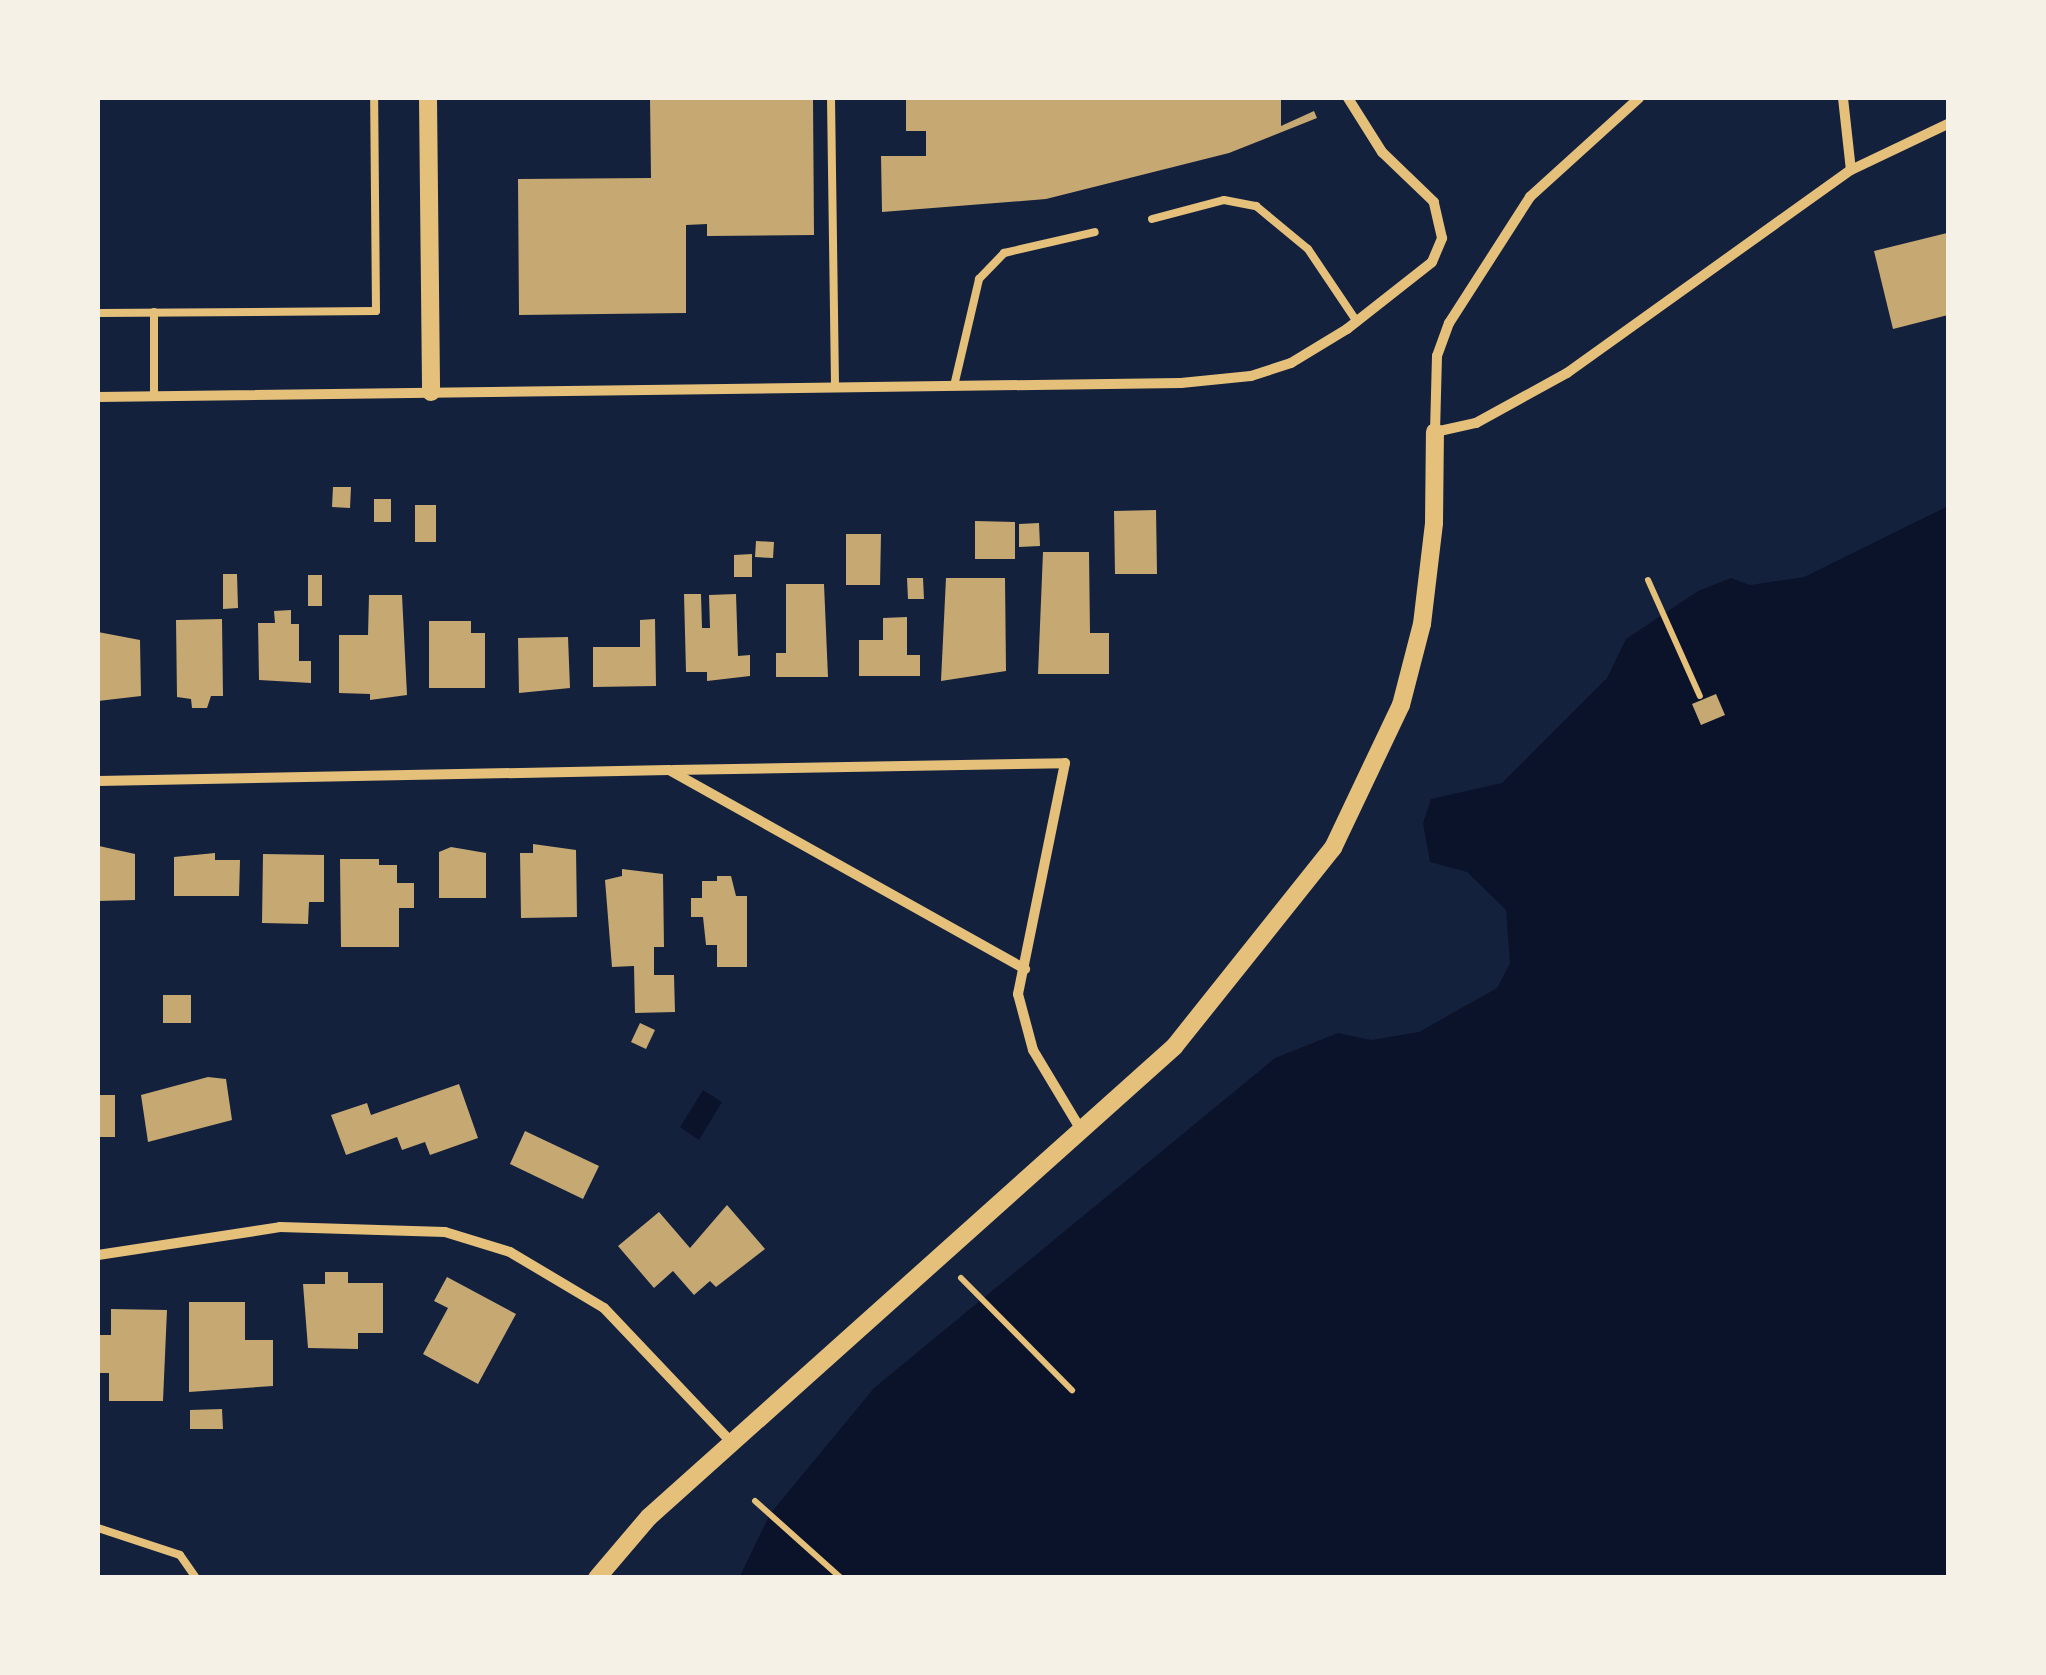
<!DOCTYPE html>
<style>
body{margin:0}
#map{position:relative;width:2046px;height:1675px;overflow:hidden;background:#14213d;font-family:"PT Sans",sans-serif}
div>[style]{position:absolute}
[style*='--x']{left:calc(var(--x)*1px);top:calc(var(--y)*1px);width:calc(var(--w)*1px);rotate:calc(var(--a)*1deg)}
.water>*{inset:0;background:#0b132b}
.building>*{inset:0;background:#c6a872}
.path>*{height:6px;margin:-3px;padding:0 3px;transform-origin:3px;border-radius:3px;background:#e5c07b}
.service>*{height:8px;margin:-4px;padding:0 4px;transform-origin:4px;border-radius:4px;background:#e5c07b}
.minor>*{height:10px;margin:-5px;padding:0 5px;transform-origin:5px;border-radius:5px;background:#e5c07b}
.tertiary>*{height:18px;margin:-9px;padding:0 9px;transform-origin:9px;border-radius:9px;background:#e5c07b}
span{translate:-50% -50%;white-space:nowrap;text-align:center;line-height:1.15;-webkit-text-stroke:8px #f6f1e7;paint-order:stroke}
.frame{position:absolute;inset:0;border:100px solid #f6f1e7;pointer-events:none}
</style>
<div id="map">
<div class="water">
<i style="clip-path:polygon(1948px 506px,1948px 1577px,739px 1578px,770px 1514px,874px 1388px,1275px 1058px,1338px 1033px,1371px 1040px,1419px 1032px,1497px 988px,1510px 963px,1506px 910px,1467px 872px,1430px 862px,1423px 823px,1431px 799px,1502px 783px,1607px 678px,1626px 639px,1698px 591px,1731px 578px,1750px 585px,1804px 577px)"></i>
<i style="clip-path:polygon(703px 1090px,722px 1102px,699px 1140px,680px 1127px)"></i>
</div>
<div class="building">
<i style="clip-path:polygon(650px 98px,813px 98px,814px 235px,707px 236px,707px 224px,686px 225px,686px 313px,519px 315px,518px 179px,651px 178px)"></i>
<i style="clip-path:polygon(906px 98px,1281px 98px,1281px 126px,1314px 111px,1317px 118px,1229px 153px,1046px 199px,882px 212px,881px 156px,926px 156px,926px 131px,906px 131px)"></i>
<i style="clip-path:polygon(1947px 233px,1948px 315px,1893px 329px,1874px 251px)"></i>
<i style="clip-path:polygon(333px 487px,351px 487px,350px 508px,332px 507px)"></i>
<i style="clip-path:polygon(374px 499px,391px 499px,391px 522px,374px 522px)"></i>
<i style="clip-path:polygon(415px 505px,436px 505px,436px 542px,415px 542px)"></i>
<i style="clip-path:polygon(1156px 510px,1157px 574px,1115px 574px,1114px 511px)"></i>
<i style="clip-path:polygon(975px 521px,1015px 522px,1015px 559px,975px 559px)"></i>
<i style="clip-path:polygon(1039px 523px,1040px 546px,1019px 547px,1019px 524px)"></i>
<i style="clip-path:polygon(846px 534px,881px 534px,880px 585px,846px 585px)"></i>
<i style="clip-path:polygon(756px 541px,774px 542px,773px 558px,755px 557px)"></i>
<i style="clip-path:polygon(1043px 552px,1089px 552px,1090px 633px,1109px 633px,1109px 674px,1038px 674px)"></i>
<i style="clip-path:polygon(752px 554px,752px 577px,734px 577px,734px 555px)"></i>
<i style="clip-path:polygon(223px 574px,237px 574px,238px 608px,223px 609px)"></i>
<i style="clip-path:polygon(308px 575px,322px 575px,322px 606px,308px 606px)"></i>
<i style="clip-path:polygon(907px 578px,923px 578px,924px 599px,908px 599px)"></i>
<i style="clip-path:polygon(946px 578px,1005px 578px,1006px 671px,941px 681px)"></i>
<i style="clip-path:polygon(786px 584px,824px 584px,828px 677px,776px 677px,776px 653px,786px 653px)"></i>
<i style="clip-path:polygon(684px 594px,701px 594px,702px 628px,710px 628px,709px 595px,736px 594px,738px 656px,750px 655px,750px 676px,707px 681px,707px 672px,686px 672px)"></i>
<i style="clip-path:polygon(369px 595px,402px 595px,407px 695px,370px 700px,370px 694px,339px 693px,339px 635px,368px 635px)"></i>
<i style="clip-path:polygon(291px 610px,291px 624px,299px 624px,299px 661px,311px 661px,311px 683px,259px 680px,258px 623px,275px 623px,274px 611px)"></i>
<i style="clip-path:polygon(907px 617px,907px 655px,920px 655px,920px 676px,859px 676px,859px 640px,883px 640px,883px 618px)"></i>
<i style="clip-path:polygon(222px 619px,223px 696px,211px 696px,207px 708px,192px 708px,191px 699px,177px 697px,176px 620px)"></i>
<i style="clip-path:polygon(655px 619px,656px 686px,593px 687px,593px 647px,640px 647px,640px 620px)"></i>
<i style="clip-path:polygon(429px 621px,471px 621px,471px 633px,485px 633px,485px 688px,429px 688px)"></i>
<i style="clip-path:polygon(98px 632px,140px 640px,141px 696px,98px 701px)"></i>
<i style="clip-path:polygon(568px 637px,570px 688px,519px 693px,518px 638px)"></i>
<i style="clip-path:polygon(1716px 694px,1725px 715px,1701px 725px,1692px 704px)"></i>
<i style="clip-path:polygon(533px 844px,576px 850px,577px 917px,521px 918px,520px 853px,533px 853px)"></i>
<i style="clip-path:polygon(99px 846px,135px 854px,135px 900px,98px 901px)"></i>
<i style="clip-path:polygon(451px 847px,486px 853px,486px 898px,439px 898px,439px 852px)"></i>
<i style="clip-path:polygon(215px 853px,215px 860px,240px 860px,239px 896px,174px 896px,174px 857px)"></i>
<i style="clip-path:polygon(263px 854px,324px 855px,324px 902px,309px 902px,308px 924px,262px 923px)"></i>
<i style="clip-path:polygon(340px 859px,379px 859px,379px 865px,397px 865px,397px 883px,414px 883px,414px 908px,399px 908px,399px 947px,341px 947px)"></i>
<i style="clip-path:polygon(622px 869px,663px 874px,664px 947px,654px 947px,654px 975px,674px 975px,675px 1012px,635px 1013px,634px 966px,612px 967px,605px 880px,622px 876px)"></i>
<i style="clip-path:polygon(717px 876px,731px 876px,736px 896px,747px 896px,747px 967px,717px 967px,717px 945px,706px 945px,703px 917px,691px 917px,691px 898px,702px 898px,702px 881px,717px 881px)"></i>
<i style="clip-path:polygon(163px 995px,191px 995px,191px 1023px,163px 1023px)"></i>
<i style="clip-path:polygon(640px 1023px,655px 1030px,646px 1049px,631px 1042px)"></i>
<i style="clip-path:polygon(208px 1077px,226px 1079px,232px 1120px,148px 1142px,141px 1095px)"></i>
<i style="clip-path:polygon(459px 1084px,478px 1138px,430px 1155px,425px 1142px,402px 1150px,397px 1137px,346px 1155px,331px 1115px,367px 1103px,371px 1115px)"></i>
<i style="clip-path:polygon(98px 1095px,115px 1095px,115px 1137px,98px 1137px)"></i>
<i style="clip-path:polygon(525px 1131px,599px 1166px,583px 1199px,510px 1164px)"></i>
<i style="clip-path:polygon(727px 1205px,765px 1249px,716px 1287px,710px 1281px,694px 1295px,673px 1271px,654px 1288px,618px 1246px,659px 1212px,690px 1248px)"></i>
<i style="clip-path:polygon(325px 1272px,348px 1272px,348px 1283px,383px 1283px,383px 1333px,358px 1333px,358px 1349px,308px 1348px,303px 1284px,325px 1284px)"></i>
<i style="clip-path:polygon(447px 1277px,516px 1314px,478px 1384px,423px 1354px,448px 1308px,434px 1301px)"></i>
<i style="clip-path:polygon(189px 1302px,245px 1302px,245px 1340px,273px 1340px,273px 1386px,189px 1392px)"></i>
<i style="clip-path:polygon(111px 1309px,167px 1310px,163px 1401px,109px 1401px,109px 1373px,98px 1373px,98px 1335px,111px 1335px)"></i>
<i style="clip-path:polygon(222px 1409px,223px 1429px,190px 1429px,190px 1410px)"></i>
</div>
<div class="path">
<i style="--x:1648;--y:580;--w:127;--a:65.9"></i>
<i style="--x:961;--y:1278;--w:158;--a:45.3"></i>
<i style="--x:755;--y:1501;--w:115;--a:41.8"></i>
</div>
<div class="service">
<i style="--x:831;--y:98;--w:289;--a:89.2"></i>
<i style="--x:1152;--y:219;--w:74;--a:-14.8"></i>
<i style="--x:1224;--y:200;--w:33;--a:11"></i>
<i style="--x:1256;--y:206;--w:67;--a:39.6"></i>
<i style="--x:1308;--y:249;--w:88;--a:56.1"></i>
<i style="--x:154;--y:312;--w:84;--a:90"></i>
<i style="--x:98;--y:313;--w:278;--a:-0.4"></i>
<i style="--x:376;--y:311;--w:213;--a:-90.5"></i>
<i style="--x:954;--y:386;--w:110;--a:-76.8"></i>
<i style="--x:979;--y:279;--w:36;--a:-46"></i>
<i style="--x:1004;--y:253;--w:93;--a:-13"></i>
<i style="--x:98;--y:1528;--w:86;--a:18.2"></i>
<i style="--x:180;--y:1555;--w:28;--a:55"></i>
</div>
<div class="minor">
<i style="--x:1639;--y:98;--w:147;--a:137.8"></i>
<i style="--x:1530;--y:197;--w:150;--a:122.7"></i>
<i style="--x:1449;--y:323;--w:35;--a:110"></i>
<i style="--x:1437;--y:356;--w:76;--a:91.5"></i>
<i style="--x:1435;--y:432;--w:42;--a:-12.4"></i>
<i style="--x:1476;--y:423;--w:104;--a:-28.8"></i>
<i style="--x:1567;--y:373;--w:349;--a:-35.6"></i>
<i style="--x:1851;--y:170;--w:107;--a:-25.4"></i>
<i style="--x:1843;--y:98;--w:72;--a:83.7"></i>
<i style="--x:98;--y:397;--w:1083;--a:-0.74"></i>
<i style="--x:1181;--y:383;--w:70;--a:-5.7"></i>
<i style="--x:1251;--y:376;--w:42;--a:-18"></i>
<i style="--x:1291;--y:363;--w:66;--a:-31.3"></i>
<i style="--x:1347;--y:329;--w:108;--a:-38.2"></i>
<i style="--x:1432;--y:262;--w:26;--a:-67"></i>
<i style="--x:1442;--y:238;--w:37;--a:-103"></i>
<i style="--x:1434;--y:202;--w:72;--a:-136.1"></i>
<i style="--x:1382;--y:152;--w:64;--a:-122.2"></i>
<i style="--x:673;--y:770;--w:392;--a:-1"></i>
<i style="--x:1065;--y:763;--w:236;--a:101.5"></i>
<i style="--x:1018;--y:994;--w:58;--a:75"></i>
<i style="--x:1033;--y:1050;--w:93;--a:59"></i>
<i style="--x:98;--y:781;--w:571;--a:-1.1"></i>
<i style="--x:669;--y:770;--w:408;--a:29.2"></i>
<i style="--x:98;--y:1255;--w:184;--a:-8.7"></i>
<i style="--x:280;--y:1227;--w:165;--a:1.7"></i>
<i style="--x:445;--y:1232;--w:68;--a:17.1"></i>
<i style="--x:510;--y:1252;--w:109;--a:30.8"></i>
<i style="--x:604;--y:1308;--w:186;--a:46.5"></i>
</div>
<div class="tertiary">
<i style="--x:428;--y:98;--w:294;--a:89.4"></i>
<i style="--x:597;--y:1578;--w:80;--a:-49.6"></i>
<i style="--x:649;--y:1517;--w:705;--a:-41.84"></i>
<i style="--x:1174;--y:1047;--w:255;--a:-51.4"></i>
<i style="--x:1333;--y:848;--w:158;--a:-64.6"></i>
<i style="--x:1401;--y:705;--w:84;--a:-75.5"></i>
<i style="--x:1422;--y:624;--w:102;--a:-83.2"></i>
<i style="--x:1434;--y:523;--w:91;--a:-89.4"></i>
</div>
<div class="frame"></div>
</div>
